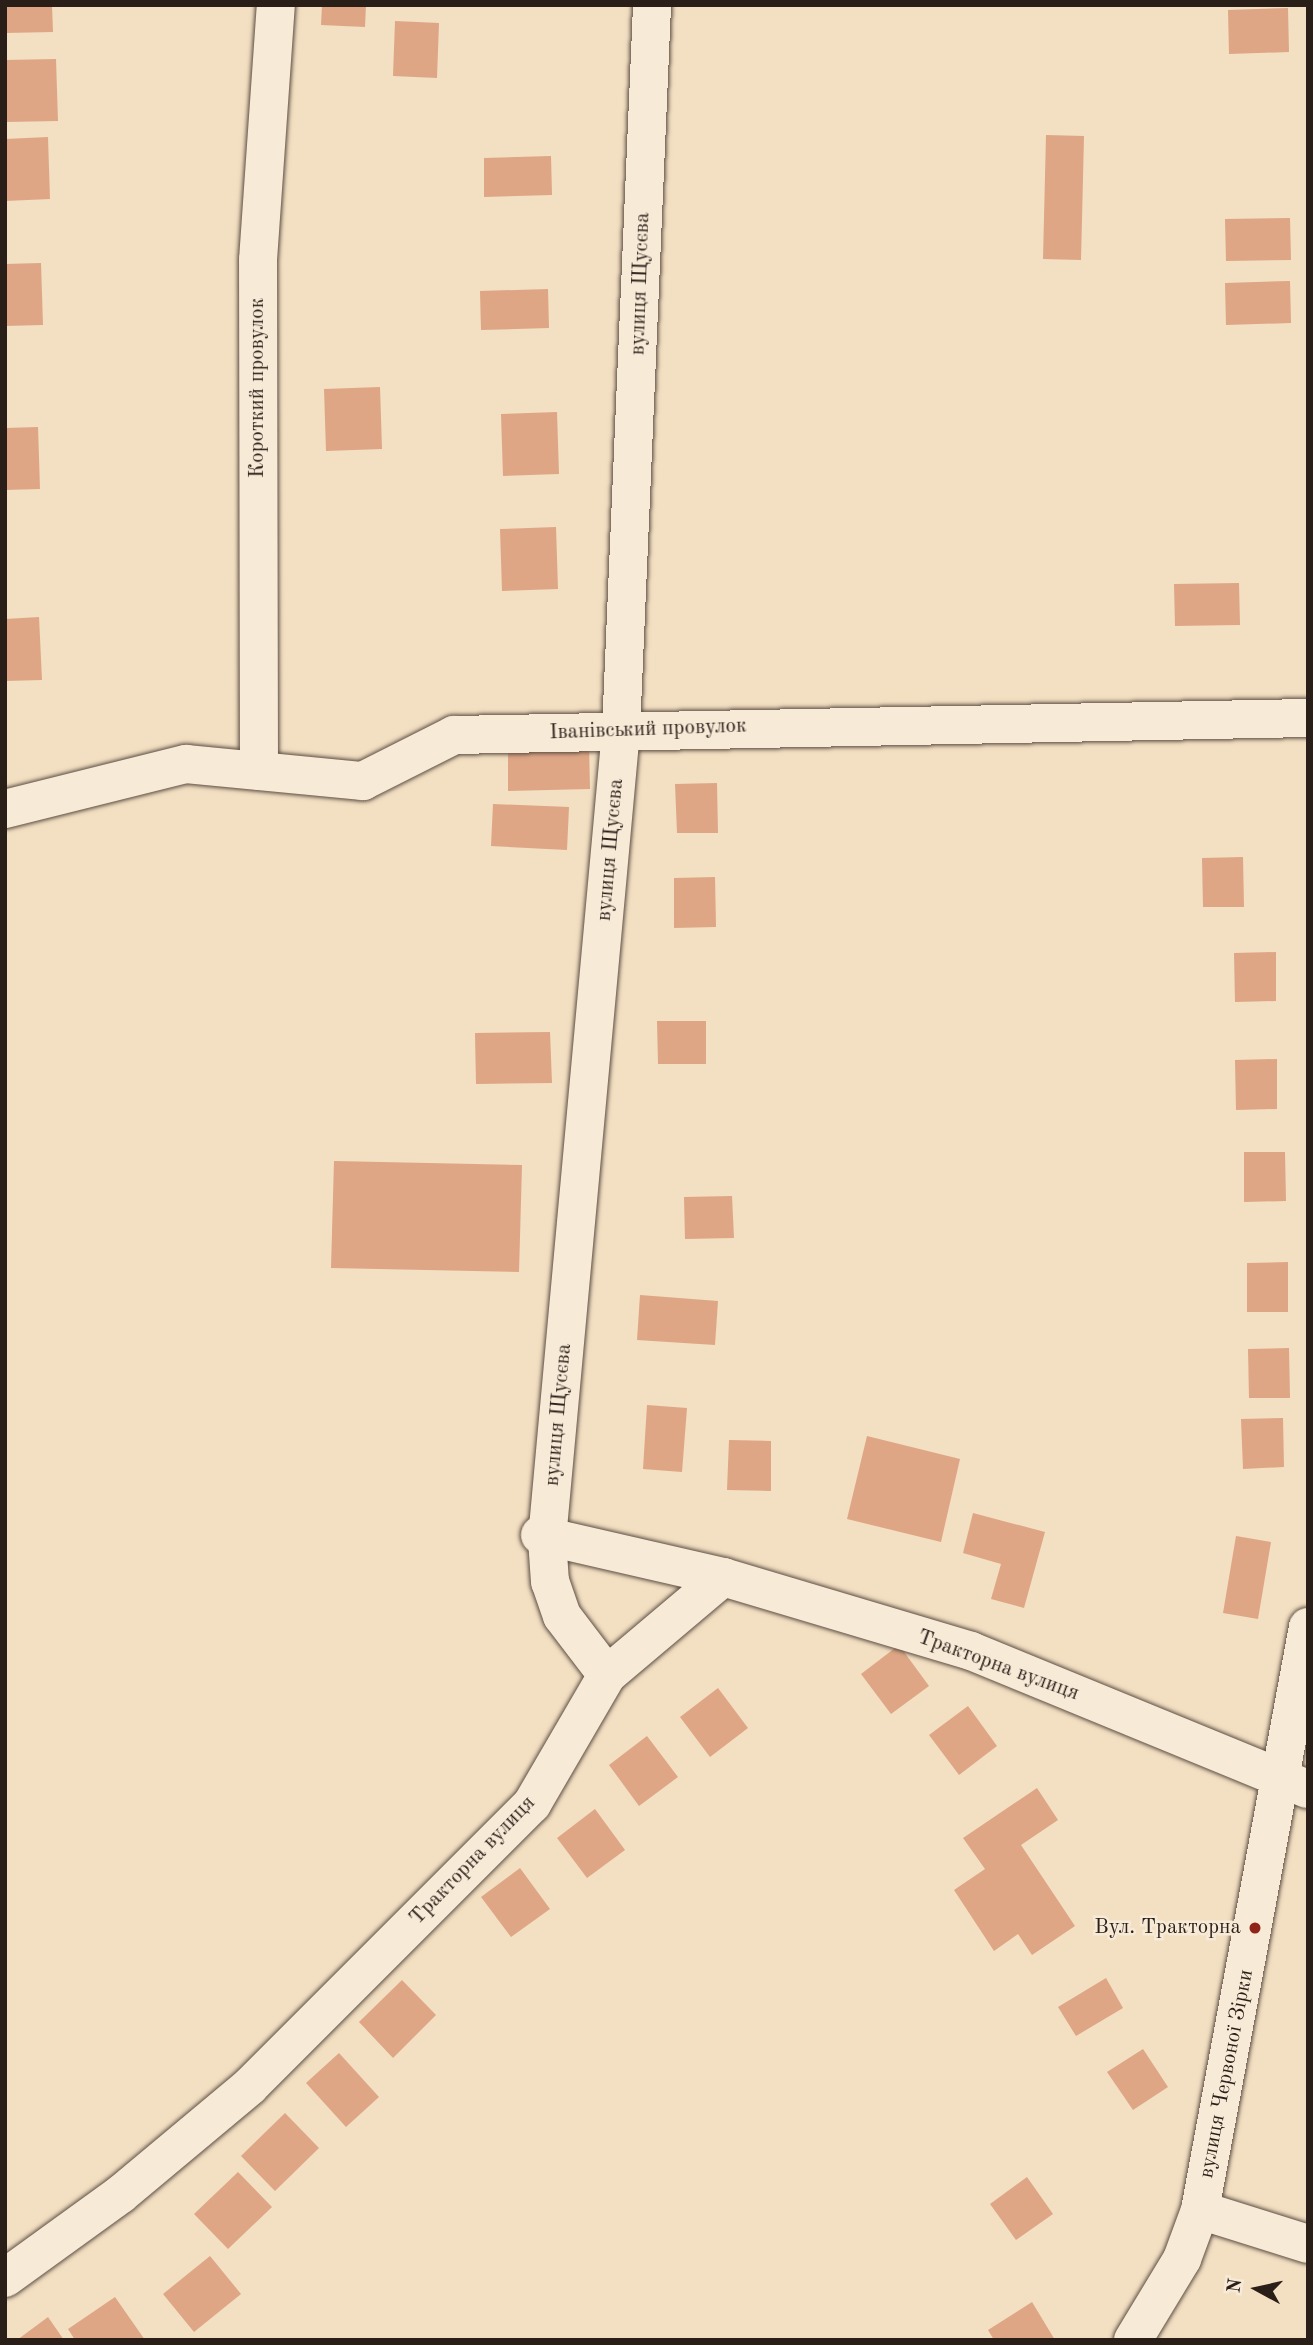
<!DOCTYPE html>
<meta charset="utf-8">
<style>
body{margin:0}
#map{position:relative;width:1313px;height:2345px;overflow:hidden;background:#f3dfc2;font-family:"Old Standard TT",serif}
div>[style]{position:absolute}
[style*='--x']{left:calc(var(--x)*1px);top:calc(var(--y)*1px);width:calc(var(--w)*1px);rotate:calc(var(--a)*1deg)}
.building>*{inset:0;background:#dea685}
.roads{filter:drop-shadow(0 0 2px #5c4e43) drop-shadow(0 0 2px #5c4e43)}
.minor>*{height:38px;margin:-19px;padding:0 19px;transform-origin:19px;border-radius:19px;background:#f7ead7}
.dots>*{width:19px;height:19px;translate:-50% -50%;box-sizing:border-box;border:4px solid #f7ead7;border-radius:50%}
span{translate:-50% -50%;white-space:nowrap;text-align:center;line-height:1.15;-webkit-text-stroke:5px #f7ead7;paint-order:stroke}
.street-label{font-size:21px;color:#2a1e19}
.poi-label{font-size:21px;color:#2a1e19}
.right{translate:-100% -50%;text-align:right}
.frame{position:absolute;inset:0;border:7px solid #2a1e19;pointer-events:none}
.north{position:absolute;left:1222px;top:2254px;width:70px;height:70px;-webkit-text-stroke:5px #f7ead7;paint-order:stroke;rotate:278deg;font-size:19px;font-weight:700;line-height:28px;text-align:center;color:#2a1e19}
.north::after{content:'';display:block;margin:auto;width:24px;height:32px;background:#2a1e19;clip-path:polygon(50% 0,100% 100%,50% 72%,0 100%)}
</style>
<div id="map">
<div class="building">
<i style="clip-path:polygon(5px 5px,52px 5px,53px 32px,5px 33px)"></i>
<i style="clip-path:polygon(322px 5px,366px 5px,365px 27px,321px 25px)"></i>
<i style="clip-path:polygon(1288px 8px,1289px 52px,1229px 54px,1228px 10px)"></i>
<i style="clip-path:polygon(395px 21px,439px 23px,437px 78px,393px 76px)"></i>
<i style="clip-path:polygon(56px 59px,58px 121px,5px 122px,5px 60px)"></i>
<i style="clip-path:polygon(1046px 135px,1084px 136px,1081px 260px,1043px 259px)"></i>
<i style="clip-path:polygon(48px 137px,50px 199px,5px 201px,5px 139px)"></i>
<i style="clip-path:polygon(551px 156px,552px 195px,484px 197px,484px 158px)"></i>
<i style="clip-path:polygon(1290px 218px,1291px 260px,1226px 261px,1225px 219px)"></i>
<i style="clip-path:polygon(41px 263px,43px 325px,5px 326px,5px 264px)"></i>
<i style="clip-path:polygon(1290px 281px,1291px 323px,1226px 325px,1225px 283px)"></i>
<i style="clip-path:polygon(548px 289px,549px 328px,481px 330px,480px 291px)"></i>
<i style="clip-path:polygon(380px 387px,382px 449px,326px 451px,324px 389px)"></i>
<i style="clip-path:polygon(557px 412px,559px 474px,503px 476px,501px 414px)"></i>
<i style="clip-path:polygon(38px 427px,40px 489px,5px 490px,5px 428px)"></i>
<i style="clip-path:polygon(556px 527px,558px 589px,502px 591px,500px 529px)"></i>
<i style="clip-path:polygon(1239px 583px,1240px 625px,1175px 626px,1174px 584px)"></i>
<i style="clip-path:polygon(39px 617px,42px 680px,5px 681px,5px 619px)"></i>
<i style="clip-path:polygon(589px 744px,590px 789px,508px 791px,508px 746px)"></i>
<i style="clip-path:polygon(717px 783px,718px 833px,677px 833px,675px 784px)"></i>
<i style="clip-path:polygon(493px 804px,569px 807px,567px 850px,491px 846px)"></i>
<i style="clip-path:polygon(1243px 857px,1244px 907px,1203px 907px,1202px 858px)"></i>
<i style="clip-path:polygon(715px 877px,716px 927px,674px 928px,674px 878px)"></i>
<i style="clip-path:polygon(1276px 952px,1276px 1001px,1235px 1002px,1234px 953px)"></i>
<i style="clip-path:polygon(657px 1021px,706px 1021px,706px 1064px,658px 1064px)"></i>
<i style="clip-path:polygon(550px 1032px,552px 1083px,476px 1084px,475px 1033px)"></i>
<i style="clip-path:polygon(1277px 1059px,1277px 1109px,1236px 1110px,1235px 1060px)"></i>
<i style="clip-path:polygon(1244px 1152px,1285px 1152px,1286px 1201px,1244px 1202px)"></i>
<i style="clip-path:polygon(334px 1161px,522px 1165px,519px 1272px,331px 1268px)"></i>
<i style="clip-path:polygon(732px 1196px,734px 1238px,685px 1239px,684px 1197px)"></i>
<i style="clip-path:polygon(1288px 1262px,1288px 1312px,1247px 1312px,1247px 1263px)"></i>
<i style="clip-path:polygon(640px 1295px,718px 1301px,715px 1345px,637px 1340px)"></i>
<i style="clip-path:polygon(1289px 1348px,1290px 1398px,1249px 1398px,1248px 1349px)"></i>
<i style="clip-path:polygon(647px 1405px,687px 1408px,682px 1472px,643px 1469px)"></i>
<i style="clip-path:polygon(1283px 1418px,1284px 1467px,1243px 1469px,1241px 1419px)"></i>
<i style="clip-path:polygon(867px 1436px,960px 1459px,941px 1542px,847px 1519px)"></i>
<i style="clip-path:polygon(729px 1440px,771px 1441px,771px 1491px,727px 1490px)"></i>
<i style="clip-path:polygon(973px 1513px,1045px 1532px,1024px 1608px,991px 1599px,1001px 1564px,963px 1553px)"></i>
<i style="clip-path:polygon(1236px 1536px,1271px 1542px,1258px 1619px,1223px 1613px)"></i>
<i style="clip-path:polygon(899px 1645px,929px 1686px,891px 1714px,861px 1674px)"></i>
<i style="clip-path:polygon(718px 1688px,748px 1728px,710px 1757px,680px 1717px)"></i>
<i style="clip-path:polygon(968px 1706px,997px 1746px,959px 1775px,929px 1735px)"></i>
<i style="clip-path:polygon(647px 1736px,678px 1777px,639px 1806px,609px 1765px)"></i>
<i style="clip-path:polygon(1037px 1788px,1058px 1820px,1021px 1845px,1075px 1926px,1032px 1955px,1018px 1934px,994px 1951px,954px 1890px,985px 1869px,963px 1838px)"></i>
<i style="clip-path:polygon(595px 1809px,625px 1850px,587px 1878px,557px 1838px)"></i>
<i style="clip-path:polygon(520px 1868px,550px 1909px,511px 1937px,481px 1897px)"></i>
<i style="clip-path:polygon(1106px 1978px,1123px 2008px,1076px 2036px,1058px 2007px)"></i>
<i style="clip-path:polygon(402px 1980px,436px 2015px,393px 2058px,359px 2022px)"></i>
<i style="clip-path:polygon(1143px 2049px,1168px 2087px,1133px 2110px,1107px 2072px)"></i>
<i style="clip-path:polygon(339px 2053px,379px 2097px,346px 2127px,306px 2083px)"></i>
<i style="clip-path:polygon(285px 2113px,319px 2148px,275px 2191px,241px 2156px)"></i>
<i style="clip-path:polygon(238px 2172px,272px 2207px,228px 2249px,194px 2214px)"></i>
<i style="clip-path:polygon(1027px 2177px,1053px 2214px,1016px 2240px,990px 2204px)"></i>
<i style="clip-path:polygon(210px 2256px,241px 2294px,194px 2332px,163px 2294px)"></i>
<i style="clip-path:polygon(115px 2297px,145px 2340px,75px 2340px,68px 2329px)"></i>
<i style="clip-path:polygon(1032px 2302px,1055px 2340px,994px 2340px,988px 2330px)"></i>
<i style="clip-path:polygon(48px 2317px,64px 2340px,17px 2340px)"></i>
</div>
<div class="roads">
<div class="minor">
<i style="--x:259;--y:771;--w:511;--a:-90.11"></i>
<i style="--x:258;--y:260;--w:256;--a:-86"></i>
<i style="--x:5;--y:809;--w:187;--a:-14"></i>
<i style="--x:186;--y:764;--w:178;--a:5.5"></i>
<i style="--x:363;--y:781;--w:102;--a:-26.8"></i>
<i style="--x:454;--y:735;--w:854;--a:-1.14"></i>
<i style="--x:540;--y:1535;--w:188;--a:12.9"></i>
<i style="--x:607;--y:1675;--w:74;--a:-127.3"></i>
<i style="--x:562;--y:1616;--w:36;--a:-109"></i>
<i style="--x:550;--y:1582;--w:43;--a:-94"></i>
<i style="--x:547;--y:1539;--w:811;--a:-84.77"></i>
<i style="--x:621;--y:731;--w:727;--a:-87.55"></i>
<i style="--x:1200;--y:2210;--w:113;--a:17.5"></i>
<i style="--x:5;--y:2278;--w:143;--a:-35.9"></i>
<i style="--x:121;--y:2194;--w:168;--a:-39.9"></i>
<i style="--x:250;--y:2086;--w:399;--a:-45"></i>
<i style="--x:532;--y:1804;--w:149;--a:-59.8"></i>
<i style="--x:607;--y:1675;--w:152;--a:-40.2"></i>
<i style="--x:723;--y:1577;--w:259;--a:16.6"></i>
<i style="--x:971;--y:1651;--w:364;--a:22.3"></i>
<i style="--x:1133;--y:2340;--w:95;--a:-58.8"></i>
<i style="--x:1182;--y:2259;--w:52;--a:-69.8"></i>
<i style="--x:1200;--y:2210;--w:593;--a:-79.51"></i>
</div>
</div>
<div class="dots">
<i style="left:1255px;top:1928px;background:#8f2418"></i>
</div>
<div class="street-label">
<span style="left:641px;top:284px;rotate:-88deg">вулиця Щусєва</span>
<span style="left:258px;top:388px;rotate:-90deg">Короткий провулок</span>
<span style="left:648px;top:730px;rotate:-2deg">Іванівський провулок</span>
<span style="left:611px;top:850px;rotate:-85deg">вулиця Щусєва</span>
<span style="left:559px;top:1415px;rotate:-85deg">вулиця Щусєва</span>
<span style="left:998px;top:1666px;rotate:20deg">Тракторна вулиця</span>
<span style="left:473px;top:1861px;rotate:-46deg">Тракторна вулиця</span>
<span style="left:1227px;top:2074px;rotate:-79deg">вулиця Червоної Зірки</span>
</div>
<div class="poi-label">
<span class="right" style="left:1241px;top:1928px">Вул. Тракторна</span>
</div>
<div class="frame"></div>
<div class="north">N</div>
</div>
